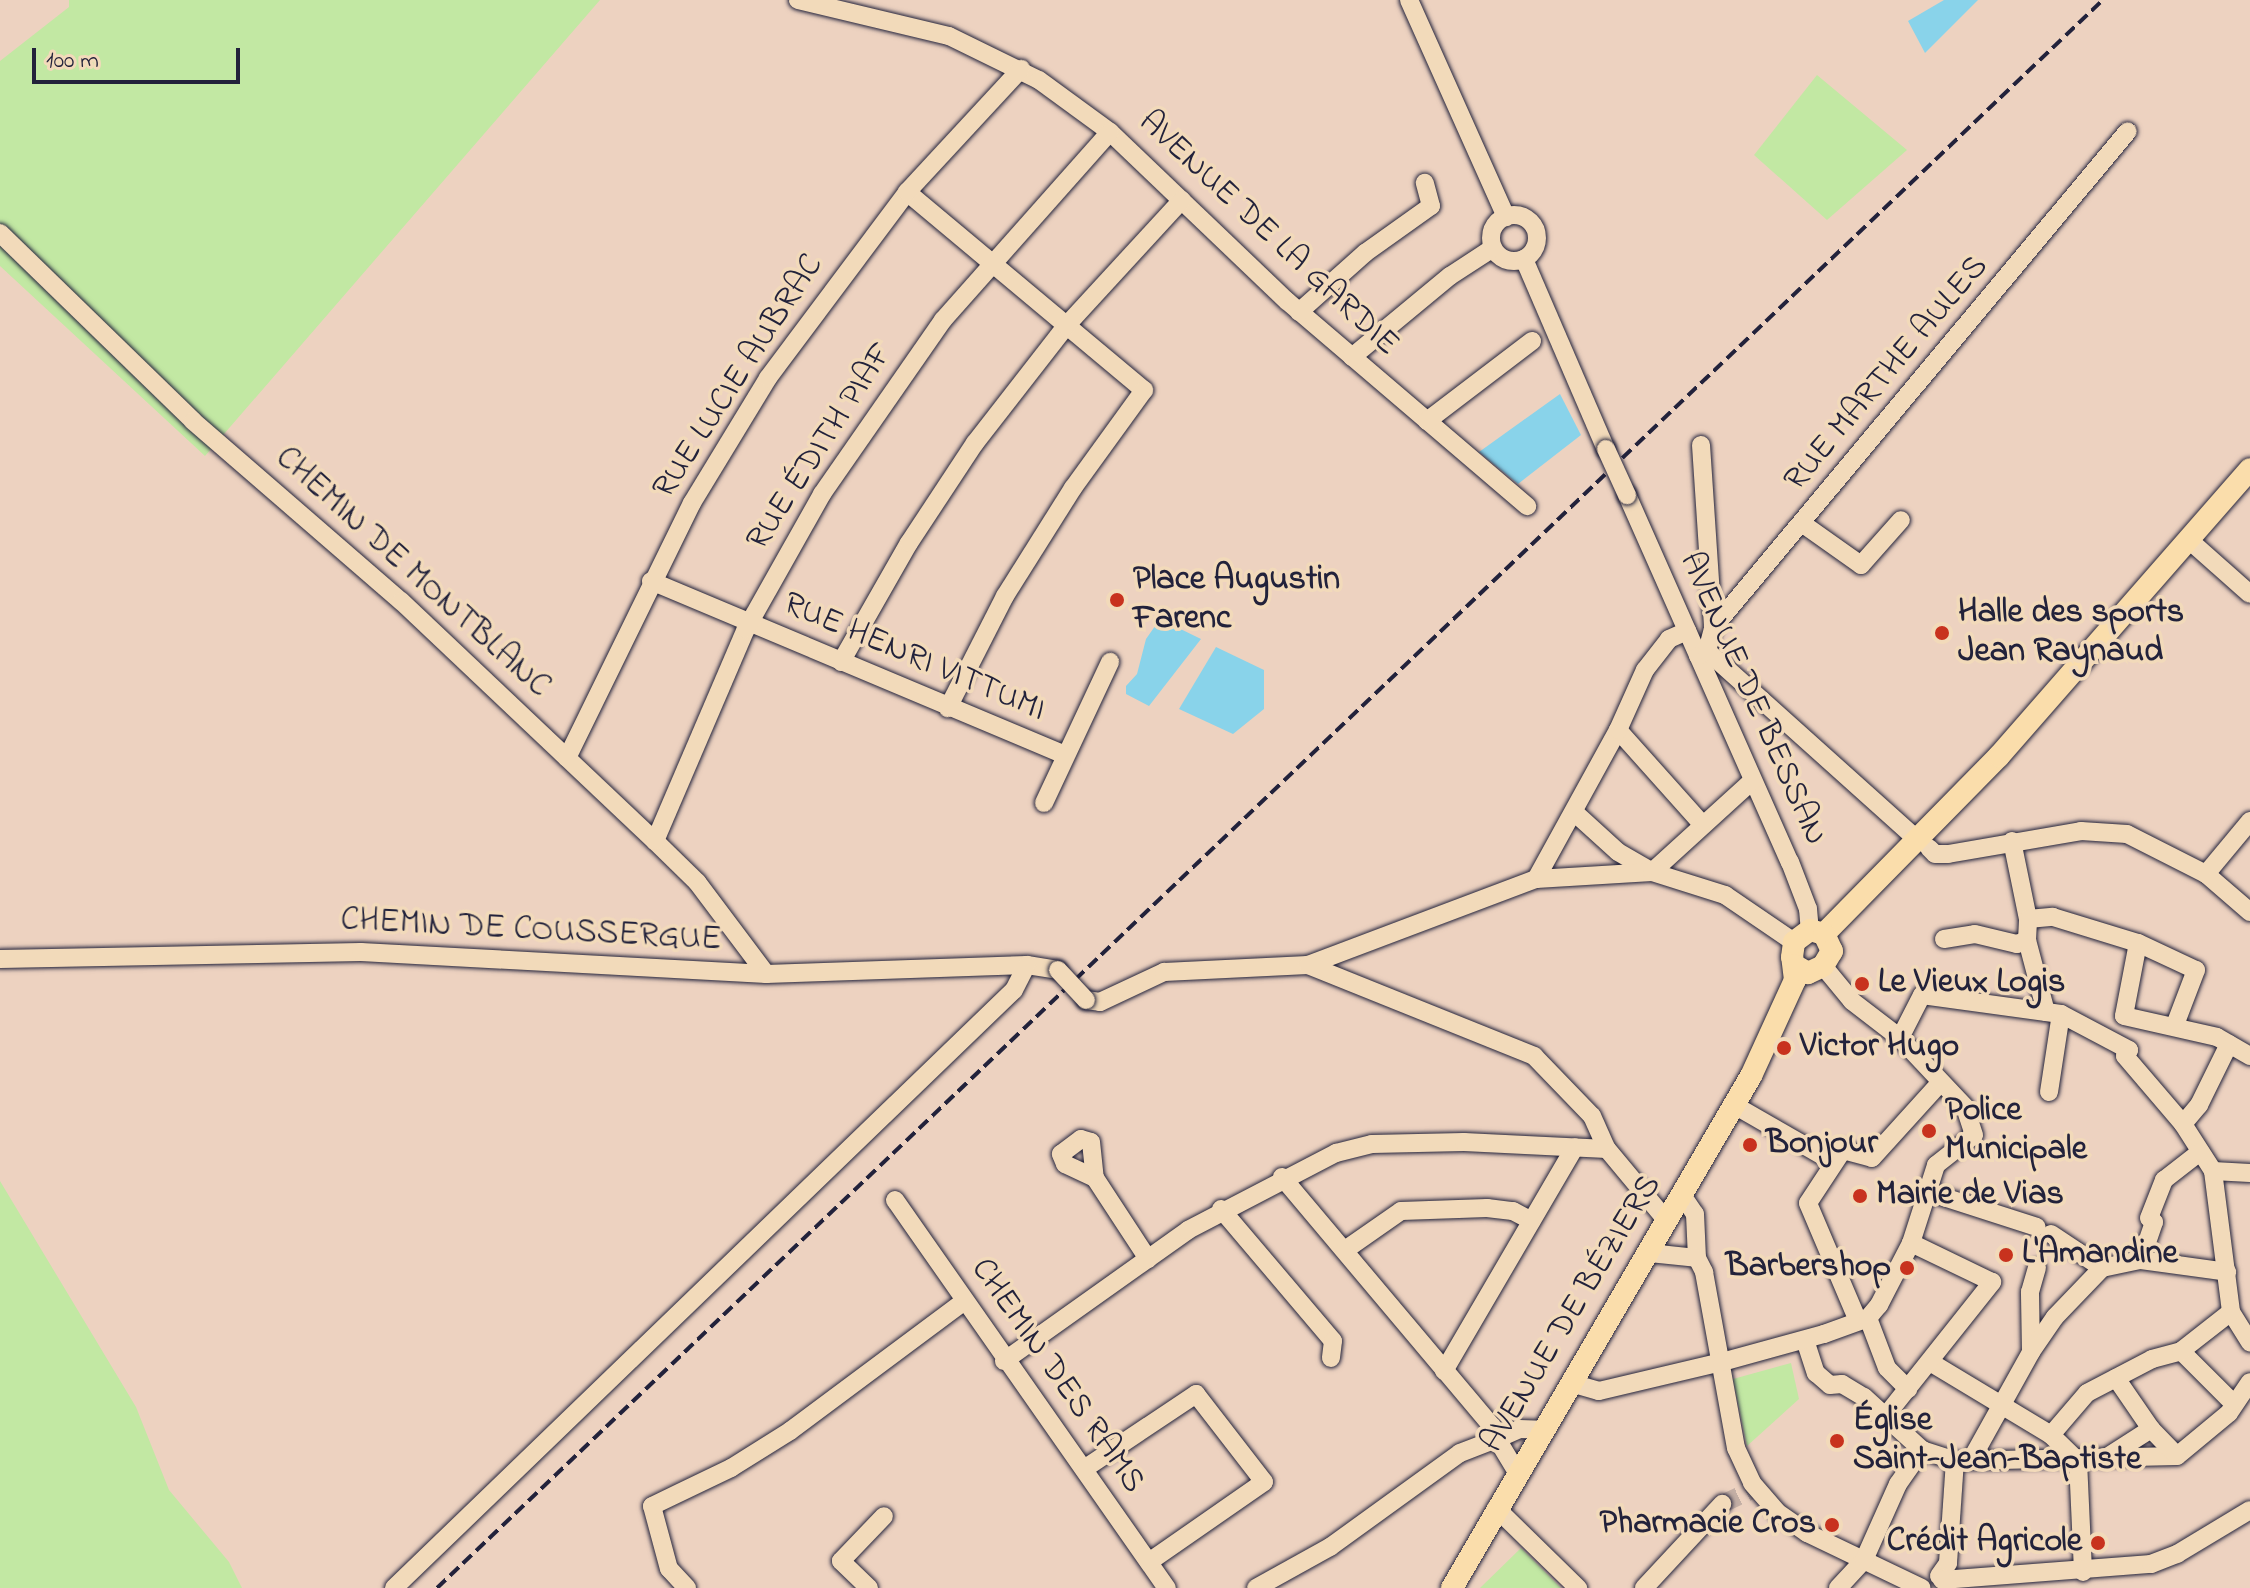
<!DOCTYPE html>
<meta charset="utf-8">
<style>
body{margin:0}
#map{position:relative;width:2250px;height:1588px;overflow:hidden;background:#edd2c0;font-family:"Indie Flower",sans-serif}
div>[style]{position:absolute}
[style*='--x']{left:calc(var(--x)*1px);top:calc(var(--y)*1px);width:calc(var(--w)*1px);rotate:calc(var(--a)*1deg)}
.green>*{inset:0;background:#c2e8a3}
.water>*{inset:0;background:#89d3ea}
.minor-tunnel>*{height:18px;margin-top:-9px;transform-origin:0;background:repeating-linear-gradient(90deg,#c4afa5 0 18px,transparent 0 27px)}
.roads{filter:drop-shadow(0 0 2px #22223b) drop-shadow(0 0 2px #22223b)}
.minor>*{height:18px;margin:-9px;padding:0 9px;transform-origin:9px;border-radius:9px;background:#f2daba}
.minor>.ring{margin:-9px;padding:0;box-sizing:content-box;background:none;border:18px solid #f2daba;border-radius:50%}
.major>*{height:22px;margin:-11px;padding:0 11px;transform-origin:11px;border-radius:11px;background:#faddab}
.rail>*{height:4px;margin-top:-2px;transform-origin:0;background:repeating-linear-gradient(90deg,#22223b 0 12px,transparent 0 18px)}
.bridges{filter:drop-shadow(0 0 2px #22223b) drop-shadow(0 0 2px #22223b)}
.minor-bridge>*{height:18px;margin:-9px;padding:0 9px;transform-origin:9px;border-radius:9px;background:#f2daba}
.dots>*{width:22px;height:22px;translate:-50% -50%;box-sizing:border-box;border:4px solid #f2daba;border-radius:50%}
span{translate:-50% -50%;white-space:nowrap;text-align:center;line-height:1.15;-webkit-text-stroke:7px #f2daba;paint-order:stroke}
.street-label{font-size:34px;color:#22223b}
.poi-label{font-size:34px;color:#22223b;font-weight:700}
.left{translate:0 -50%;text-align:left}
.right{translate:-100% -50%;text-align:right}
.scale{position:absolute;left:32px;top:48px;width:208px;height:36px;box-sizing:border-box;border:4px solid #22223b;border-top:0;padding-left:10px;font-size:24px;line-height:28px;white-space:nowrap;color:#22223b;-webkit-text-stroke:6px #f2daba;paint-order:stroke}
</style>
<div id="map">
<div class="green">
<i style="clip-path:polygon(69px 0,600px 0,205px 456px,0 266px,0 61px,69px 7px)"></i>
<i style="clip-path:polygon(1817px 75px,1907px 150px,1827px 220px,1754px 155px)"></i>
<i style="clip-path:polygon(0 1181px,136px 1407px,169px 1490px,229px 1562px,242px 1588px,0 1588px)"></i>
<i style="clip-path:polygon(1791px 1363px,1799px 1399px,1747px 1446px,1733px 1379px)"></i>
<i style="clip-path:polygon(1521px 1548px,1561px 1588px,1480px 1588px)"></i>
</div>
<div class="water">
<i style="clip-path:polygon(1944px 0,1978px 0,1925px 53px,1908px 21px)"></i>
<i style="clip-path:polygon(1560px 394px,1581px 435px,1518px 484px,1479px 452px)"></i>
<i style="clip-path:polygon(1160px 619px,1201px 639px,1149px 706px,1126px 694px,1126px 686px,1137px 674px,1146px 639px)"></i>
<i style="clip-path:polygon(1216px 647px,1264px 670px,1264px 709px,1233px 734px,1179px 709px)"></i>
</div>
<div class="minor-tunnel">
<i style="--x:1722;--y:1504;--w:38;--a:-25"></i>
</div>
<div class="roads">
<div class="minor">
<i style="--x:798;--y:0;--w:155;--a:13.4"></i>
<i style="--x:949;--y:36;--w:100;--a:26.1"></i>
<i style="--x:1039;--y:80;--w:88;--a:36.2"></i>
<i style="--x:1110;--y:132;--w:245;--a:43.7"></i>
<i style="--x:1287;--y:301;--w:316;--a:40.5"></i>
<i style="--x:1409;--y:0;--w:238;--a:65.9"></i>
<i style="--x:907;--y:192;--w:309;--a:39.9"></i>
<i style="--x:1144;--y:390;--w:121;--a:125.9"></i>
<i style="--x:1073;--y:488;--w:128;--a:122.2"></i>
<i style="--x:1005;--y:596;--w:126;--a:117"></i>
<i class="ring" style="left:1491px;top:215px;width:28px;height:28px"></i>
<i style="--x:0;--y:233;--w:269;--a:44.2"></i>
<i style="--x:193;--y:421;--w:275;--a:40.9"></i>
<i style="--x:401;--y:601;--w:349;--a:43.4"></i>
<i style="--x:655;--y:841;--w:59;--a:44.3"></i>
<i style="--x:697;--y:882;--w:115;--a:53.1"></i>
<i style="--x:1524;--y:259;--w:207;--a:66.7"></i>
<i style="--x:1299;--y:312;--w:89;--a:-41.8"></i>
<i style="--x:1365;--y:253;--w:81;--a:-35.5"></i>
<i style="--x:1431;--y:206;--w:24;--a:-105"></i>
<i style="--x:1352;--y:357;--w:127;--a:-39.6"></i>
<i style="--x:1450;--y:276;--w:51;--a:-33.1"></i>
<i style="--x:1427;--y:421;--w:132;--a:-37.3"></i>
<i style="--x:1701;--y:445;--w:183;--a:86.2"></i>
<i style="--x:1627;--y:495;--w:402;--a:66.1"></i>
<i style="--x:1790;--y:862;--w:50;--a:69"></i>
<i style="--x:1808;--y:909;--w:21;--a:85"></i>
<i style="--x:1803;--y:524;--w:71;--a:35.3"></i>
<i style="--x:1861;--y:565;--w:60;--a:-48.4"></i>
<i style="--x:2189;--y:540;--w:81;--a:41.5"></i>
<i style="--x:651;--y:581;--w:448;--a:22.8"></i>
<i style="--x:1707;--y:651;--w:283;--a:41.9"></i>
<i style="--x:1698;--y:656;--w:10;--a:-29"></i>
<i style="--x:1707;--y:651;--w:24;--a:-75"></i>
<i style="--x:1713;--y:628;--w:647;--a:-50.14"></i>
<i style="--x:841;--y:662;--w:137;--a:-60.3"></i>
<i style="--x:909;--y:543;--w:120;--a:-56.6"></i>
<i style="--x:975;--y:443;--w:148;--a:-52.1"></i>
<i style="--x:1066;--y:326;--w:171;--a:-47.4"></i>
<i style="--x:1618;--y:730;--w:126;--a:48.2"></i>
<i style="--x:567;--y:758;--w:284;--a:-63.9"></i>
<i style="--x:692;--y:503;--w:146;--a:-58.7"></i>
<i style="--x:768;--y:378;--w:232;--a:-53.2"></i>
<i style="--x:907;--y:192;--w:168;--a:-47.2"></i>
<i style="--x:1044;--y:803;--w:156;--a:-64.9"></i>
<i style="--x:1574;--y:812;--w:59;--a:42.3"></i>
<i style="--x:1618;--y:852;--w:39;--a:30"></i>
<i style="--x:1652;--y:872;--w:135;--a:-42.3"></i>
<i style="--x:655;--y:841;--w:231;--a:-66.8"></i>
<i style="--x:746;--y:629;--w:155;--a:-60.6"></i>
<i style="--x:822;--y:494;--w:212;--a:-55.2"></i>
<i style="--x:943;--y:320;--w:251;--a:-48.4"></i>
<i style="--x:2012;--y:841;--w:80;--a:78.4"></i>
<i style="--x:1929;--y:848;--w:8;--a:45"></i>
<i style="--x:1935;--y:854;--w:13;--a:0"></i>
<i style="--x:1948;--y:854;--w:135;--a:-9.8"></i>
<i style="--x:2081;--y:831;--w:46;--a:3.7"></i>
<i style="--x:2127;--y:834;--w:89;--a:26.9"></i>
<i style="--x:2206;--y:874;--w:58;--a:40.8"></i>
<i style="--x:2206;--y:874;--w:69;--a:-50.3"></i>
<i style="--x:1536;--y:879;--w:170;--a:-61.2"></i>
<i style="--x:1618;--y:730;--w:66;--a:-65.8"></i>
<i style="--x:1645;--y:670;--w:39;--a:-52"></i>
<i style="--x:1669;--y:639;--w:20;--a:-24"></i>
<i style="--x:1944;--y:939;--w:31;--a:-9"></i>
<i style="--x:1975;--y:934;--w:43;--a:13.4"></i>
<i style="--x:2017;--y:944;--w:11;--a:-22"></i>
<i style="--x:2138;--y:943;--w:74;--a:100.9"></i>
<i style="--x:2124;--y:1016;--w:95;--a:12.7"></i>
<i style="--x:2217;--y:1037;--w:38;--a:30"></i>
<i style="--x:0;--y:959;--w:361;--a:-1.1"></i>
<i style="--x:361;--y:952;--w:406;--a:3.1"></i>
<i style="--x:766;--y:974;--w:261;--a:-2"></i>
<i style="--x:1027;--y:965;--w:31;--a:9"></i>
<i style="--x:1308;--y:965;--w:244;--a:-20.7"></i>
<i style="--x:1536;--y:879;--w:116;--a:-3.5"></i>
<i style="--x:1652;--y:872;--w:77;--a:17.5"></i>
<i style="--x:1725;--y:895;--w:83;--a:34.3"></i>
<i style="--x:1086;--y:1000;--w:14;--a:8"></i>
<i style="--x:1100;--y:1002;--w:71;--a:-25.1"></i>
<i style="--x:1164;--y:972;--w:144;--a:-2.8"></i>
<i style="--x:1308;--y:965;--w:244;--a:21.9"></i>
<i style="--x:1534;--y:1056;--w:83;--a:46"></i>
<i style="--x:1592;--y:1116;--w:36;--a:66"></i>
<i style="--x:1607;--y:1149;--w:94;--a:50.2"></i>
<i style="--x:2046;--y:1012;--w:74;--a:-104.8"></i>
<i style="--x:2027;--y:940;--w:21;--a:-87"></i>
<i style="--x:2028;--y:919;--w:25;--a:-5"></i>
<i style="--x:2053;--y:917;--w:89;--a:17"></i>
<i style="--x:2138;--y:943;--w:64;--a:25"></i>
<i style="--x:2196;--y:970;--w:59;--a:110.9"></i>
<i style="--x:1900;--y:1038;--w:48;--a:-62.9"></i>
<i style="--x:1922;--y:995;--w:140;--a:7.8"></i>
<i style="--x:2061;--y:1014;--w:77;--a:27.9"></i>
<i style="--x:2129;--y:1050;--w:7;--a:124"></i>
<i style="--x:2125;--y:1056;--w:89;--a:49.5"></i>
<i style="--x:2183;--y:1124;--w:56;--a:57.4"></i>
<i style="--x:2213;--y:1171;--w:142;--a:82.7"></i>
<i style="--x:2231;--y:1312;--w:36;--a:58"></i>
<i style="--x:2049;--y:1092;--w:79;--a:-81.3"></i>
<i style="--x:1734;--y:1105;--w:114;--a:29.9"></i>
<i style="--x:2183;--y:1124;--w:25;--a:-50"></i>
<i style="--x:2199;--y:1105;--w:68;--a:-63.8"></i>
<i style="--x:2213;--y:1171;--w:37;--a:3"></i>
<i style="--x:1282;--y:1177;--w:326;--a:49.9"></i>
<i style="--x:1492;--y:1426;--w:14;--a:69"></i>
<i style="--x:1497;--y:1439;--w:24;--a:-24"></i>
<i style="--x:1519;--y:1429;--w:23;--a:2"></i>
<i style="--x:1095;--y:1178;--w:33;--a:-155"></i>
<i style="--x:1065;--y:1164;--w:11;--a:-112"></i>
<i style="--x:1061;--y:1154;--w:25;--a:-37"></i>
<i style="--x:1081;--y:1139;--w:10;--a:17"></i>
<i style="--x:1091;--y:1142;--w:36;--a:84"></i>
<i style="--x:1095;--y:1178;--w:97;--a:56.8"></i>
<i style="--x:1928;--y:1192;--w:114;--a:17.8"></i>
<i style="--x:1682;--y:1195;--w:23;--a:56"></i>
<i style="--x:1695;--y:1214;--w:44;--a:87.4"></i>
<i style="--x:1697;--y:1258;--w:16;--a:63"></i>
<i style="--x:1704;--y:1272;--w:179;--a:79.7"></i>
<i style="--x:1736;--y:1448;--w:38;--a:65"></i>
<i style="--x:1752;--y:1483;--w:38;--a:49"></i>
<i style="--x:1777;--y:1512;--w:37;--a:35"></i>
<i style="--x:1807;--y:1533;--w:127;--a:25.6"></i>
<i style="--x:895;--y:1200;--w:474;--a:55"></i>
<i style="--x:1221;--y:1209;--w:173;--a:49.7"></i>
<i style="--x:1333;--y:1341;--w:17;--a:97"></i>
<i style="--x:2051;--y:1234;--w:61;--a:33.7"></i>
<i style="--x:2102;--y:1268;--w:40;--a:-12"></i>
<i style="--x:2141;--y:1260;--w:87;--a:7.9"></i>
<i style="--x:1345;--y:1250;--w:68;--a:-34.9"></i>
<i style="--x:1401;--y:1211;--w:86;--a:-2"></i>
<i style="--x:1487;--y:1208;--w:26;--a:7"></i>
<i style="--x:1513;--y:1211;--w:21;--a:28"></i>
<i style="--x:1649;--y:1253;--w:48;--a:5.9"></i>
<i style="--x:2141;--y:1260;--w:40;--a:-71.1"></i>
<i style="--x:2154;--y:1222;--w:6;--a:-141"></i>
<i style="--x:2149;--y:1218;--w:41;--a:-68.5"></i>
<i style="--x:2164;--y:1180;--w:46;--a:-37.9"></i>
<i style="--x:1868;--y:1318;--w:53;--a:69.2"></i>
<i style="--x:1887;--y:1368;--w:30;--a:45"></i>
<i style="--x:1858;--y:1321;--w:128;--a:-113"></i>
<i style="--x:1808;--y:1203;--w:64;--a:-56.6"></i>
<i style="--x:1843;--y:1150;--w:30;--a:15"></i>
<i style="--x:1872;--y:1158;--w:100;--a:-47.8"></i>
<i style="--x:1805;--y:1340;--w:35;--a:72"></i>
<i style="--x:1816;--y:1373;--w:18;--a:41"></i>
<i style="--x:1830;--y:1385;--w:12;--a:-5"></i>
<i style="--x:1842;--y:1384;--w:26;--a:31"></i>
<i style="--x:1864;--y:1397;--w:79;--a:42.4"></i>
<i style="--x:1922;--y:1450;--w:35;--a:18"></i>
<i style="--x:1955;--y:1461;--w:222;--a:-1.3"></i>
<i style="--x:2177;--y:1456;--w:67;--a:-39.6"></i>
<i style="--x:2229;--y:1413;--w:37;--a:-56"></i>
<i style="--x:2181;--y:1351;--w:72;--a:45"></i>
<i style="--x:2031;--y:1352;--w:60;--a:-91"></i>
<i style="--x:2030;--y:1292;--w:25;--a:-74"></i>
<i style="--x:1004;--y:1361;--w:226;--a:-35.4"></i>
<i style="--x:1188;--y:1230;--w:167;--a:-27.5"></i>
<i style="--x:1336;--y:1153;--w:37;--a:-14"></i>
<i style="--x:1372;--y:1144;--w:92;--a:-1.2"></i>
<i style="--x:1464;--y:1142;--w:143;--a:2.8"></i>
<i style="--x:1930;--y:1362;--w:141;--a:31.1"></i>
<i style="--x:2051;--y:1435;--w:37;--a:44"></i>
<i style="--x:2078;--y:1461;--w:111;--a:87.4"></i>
<i style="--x:1444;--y:1371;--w:259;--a:-59.7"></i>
<i style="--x:2116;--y:1378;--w:62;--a:55.5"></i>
<i style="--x:2151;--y:1429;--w:37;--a:46"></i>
<i style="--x:1571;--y:1383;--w:29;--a:16"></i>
<i style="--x:1599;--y:1391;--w:126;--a:-13.3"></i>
<i style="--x:1722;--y:1362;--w:106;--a:-15.4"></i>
<i style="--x:1824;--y:1334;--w:47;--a:-20"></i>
<i style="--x:1868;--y:1318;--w:17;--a:-50"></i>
<i style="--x:1879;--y:1305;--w:70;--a:-62.7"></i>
<i style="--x:1911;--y:1243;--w:82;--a:-72.2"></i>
<i style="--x:1936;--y:1165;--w:48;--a:-38.3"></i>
<i style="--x:1974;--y:1135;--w:29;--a:-108"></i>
<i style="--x:1965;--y:1107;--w:95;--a:-133.3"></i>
<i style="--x:1900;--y:1038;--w:61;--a:-142.4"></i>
<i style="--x:1852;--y:1001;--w:45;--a:-129.6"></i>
<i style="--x:1884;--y:1418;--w:174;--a:-51.5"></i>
<i style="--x:1992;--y:1282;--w:90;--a:-154.3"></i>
<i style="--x:2051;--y:1435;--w:55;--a:-49.4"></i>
<i style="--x:2087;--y:1393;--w:73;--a:-27.6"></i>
<i style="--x:2152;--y:1359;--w:30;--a:-15"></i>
<i style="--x:2181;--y:1351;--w:63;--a:-38"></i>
<i style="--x:2104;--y:1459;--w:56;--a:-32.6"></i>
<i style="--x:1971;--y:1460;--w:124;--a:-60.9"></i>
<i style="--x:2031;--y:1352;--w:42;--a:-55.6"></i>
<i style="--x:2055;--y:1317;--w:68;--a:-46.2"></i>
<i style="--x:1084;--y:1469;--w:135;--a:-33.8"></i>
<i style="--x:1196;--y:1394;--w:111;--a:52.3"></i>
<i style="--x:1264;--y:1482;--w:140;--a:145.2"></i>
<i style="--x:1496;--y:1508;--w:115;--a:44.3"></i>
<i style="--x:1939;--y:1576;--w:16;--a:-55"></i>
<i style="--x:1948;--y:1563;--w:102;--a:-86.1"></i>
<i style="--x:1942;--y:1580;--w:210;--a:-4.4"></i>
<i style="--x:2151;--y:1564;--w:28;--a:-21"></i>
<i style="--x:2177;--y:1554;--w:85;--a:-31.1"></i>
<i style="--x:394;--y:1588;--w:861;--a:-43.97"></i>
<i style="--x:1014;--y:990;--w:28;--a:-63"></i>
<i style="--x:687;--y:1588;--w:26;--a:-133"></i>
<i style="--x:669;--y:1569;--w:65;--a:-105.1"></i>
<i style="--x:652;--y:1506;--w:88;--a:-25.7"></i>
<i style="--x:731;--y:1468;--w:70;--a:-32.1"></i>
<i style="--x:790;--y:1431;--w:216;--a:-36.7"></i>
<i style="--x:869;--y:1588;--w:39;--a:-136"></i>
<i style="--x:841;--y:1561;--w:62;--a:-46.3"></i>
<i style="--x:1256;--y:1588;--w:85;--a:-29"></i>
<i style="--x:1330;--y:1547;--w:160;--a:-35.9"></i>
<i style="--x:1460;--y:1453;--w:40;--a:-21"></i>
<i style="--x:1497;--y:1439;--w:39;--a:59"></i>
<i style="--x:1644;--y:1588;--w:115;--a:-47.1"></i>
<i style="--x:1838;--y:1588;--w:38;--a:-47"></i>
<i style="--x:1864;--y:1560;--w:83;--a:-65.9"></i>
<i style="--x:1898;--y:1484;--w:42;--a:-54.8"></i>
</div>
<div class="major">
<i style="--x:1824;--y:934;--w:250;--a:-45.5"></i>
<i style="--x:1999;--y:756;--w:381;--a:-48.8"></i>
<i style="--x:1452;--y:1588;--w:593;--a:-59.72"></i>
<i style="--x:1751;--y:1076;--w:106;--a:-65.4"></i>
<i style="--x:1795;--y:980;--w:23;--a:-97"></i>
<i style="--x:1792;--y:957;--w:15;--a:-82"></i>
<i style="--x:1794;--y:942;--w:20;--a:-37"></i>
<i style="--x:1810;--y:930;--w:15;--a:16"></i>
<i style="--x:1824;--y:934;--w:19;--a:65"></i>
<i style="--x:1832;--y:951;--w:17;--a:121"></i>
<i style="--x:1823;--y:966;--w:17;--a:155"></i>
<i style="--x:1808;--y:973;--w:16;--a:-150"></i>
</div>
</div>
<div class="rail">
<i style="--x:437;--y:1588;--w:2302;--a:-43.63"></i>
</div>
<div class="bridges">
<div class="minor-bridge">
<i style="--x:1606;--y:449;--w:51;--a:65.5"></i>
<i style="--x:1058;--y:970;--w:41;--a:47"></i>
</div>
</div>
<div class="dots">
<i style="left:1117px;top:600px;background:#c8321e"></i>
<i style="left:1942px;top:633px;background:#c8321e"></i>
<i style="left:1862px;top:984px;background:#c8321e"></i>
<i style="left:1784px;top:1048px;background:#c8321e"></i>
<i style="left:1929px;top:1131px;background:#c8321e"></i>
<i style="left:1750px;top:1145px;background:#c8321e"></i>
<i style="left:1860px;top:1196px;background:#c8321e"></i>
<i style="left:2006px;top:1255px;background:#c8321e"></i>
<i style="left:1907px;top:1268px;background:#c8321e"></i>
<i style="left:1837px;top:1441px;background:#c8321e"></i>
<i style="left:1832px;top:1525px;background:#c8321e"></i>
<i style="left:2098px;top:1543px;background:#c8321e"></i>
</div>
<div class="street-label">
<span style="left:1268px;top:234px;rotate:43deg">AVENUE DE LA GARDIE</span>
<span style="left:1887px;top:374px;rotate:-50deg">RUE MARTHE AULES</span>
<span style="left:739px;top:377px;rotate:-57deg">RUE LUCIE AUBRAC</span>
<span style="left:821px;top:447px;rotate:-57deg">RUE ÉDITH PIAF</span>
<span style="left:412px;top:573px;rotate:42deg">CHEMIN DE MONTBLANC</span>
<span style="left:914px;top:658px;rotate:23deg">RUE HENRI VITTUMI</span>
<span style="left:1752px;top:699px;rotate:66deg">AVENUE DE BESSAN</span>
<span style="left:531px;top:931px;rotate:3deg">CHEMIN DE COUSSERGUE</span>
<span style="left:1572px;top:1314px;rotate:-59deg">AVENUE DE BÉZIERS</span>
<span style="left:1057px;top:1376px;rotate:55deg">CHEMIN DES RAMS</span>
</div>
<div class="poi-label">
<span class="left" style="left:1133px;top:600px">Place Augustin<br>Farenc</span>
<span class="left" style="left:1958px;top:633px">Halle des sports<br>Jean Raynaud</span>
<span class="left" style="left:1878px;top:984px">Le Vieux Logis</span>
<span class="left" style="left:1800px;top:1048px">Victor Hugo</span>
<span class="left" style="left:1945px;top:1131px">Police<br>Municipale</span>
<span class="left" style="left:1766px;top:1145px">Bonjour</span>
<span class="left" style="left:1876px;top:1196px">Mairie de Vias</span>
<span class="left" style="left:2022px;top:1255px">L'Amandine</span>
<span class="right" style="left:1891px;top:1268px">Barbershop</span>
<span class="left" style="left:1853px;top:1441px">Église<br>Saint-Jean-Baptiste</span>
<span class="right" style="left:1816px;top:1525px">Pharmacie Cros</span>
<span class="right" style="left:2082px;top:1543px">Crédit Agricole</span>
</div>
<div class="scale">100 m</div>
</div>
